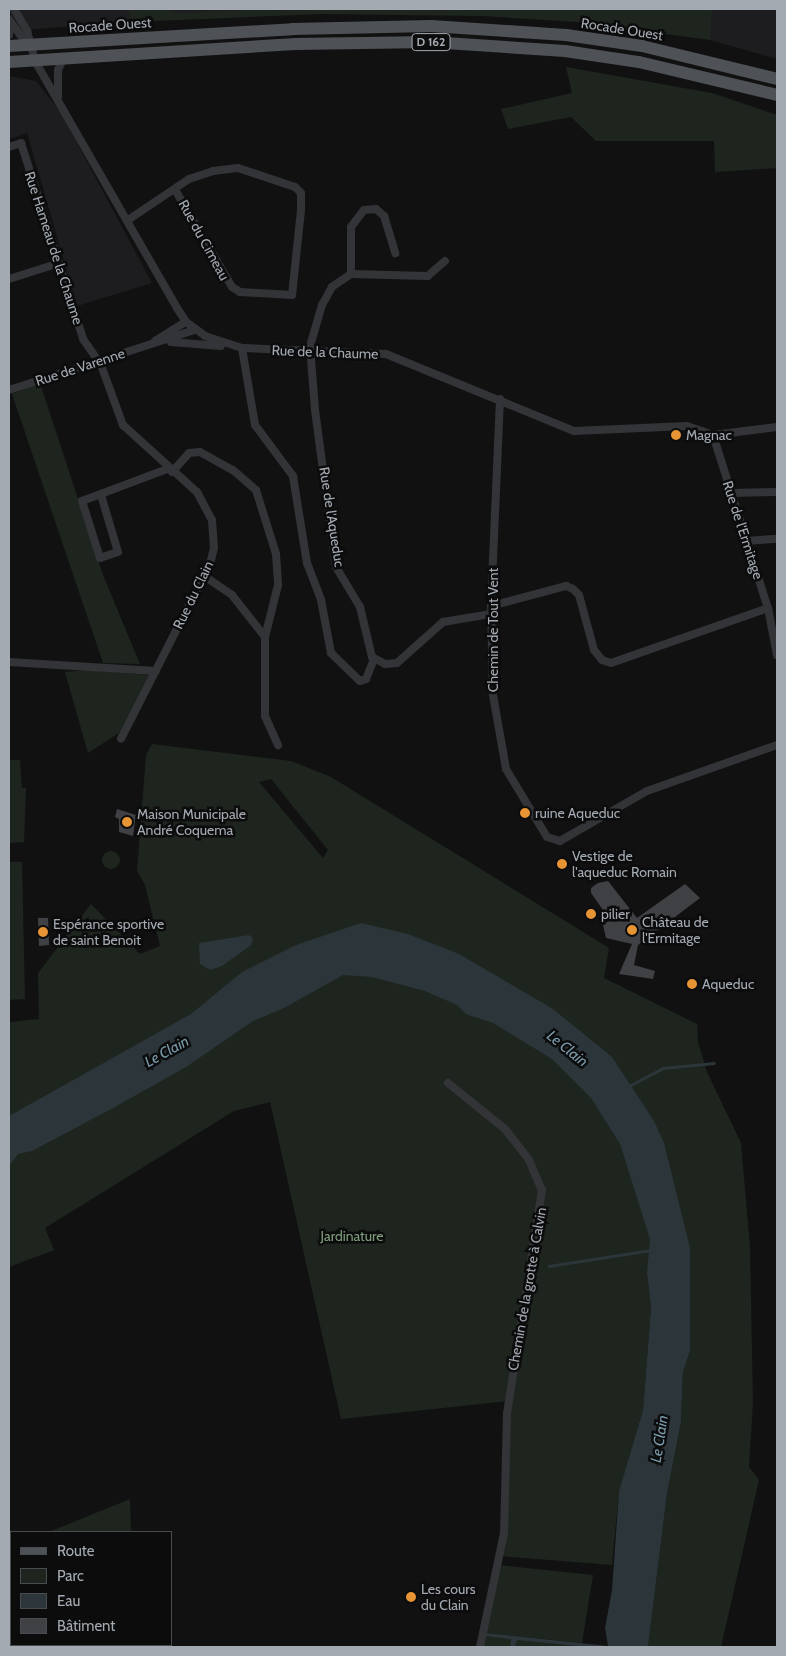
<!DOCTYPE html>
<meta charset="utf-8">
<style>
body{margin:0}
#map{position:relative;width:786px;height:1656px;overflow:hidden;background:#111112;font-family:Cabin,sans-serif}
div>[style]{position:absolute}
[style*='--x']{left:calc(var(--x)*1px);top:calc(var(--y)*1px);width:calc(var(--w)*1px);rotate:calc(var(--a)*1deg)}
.built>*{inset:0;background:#1d1d1f}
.green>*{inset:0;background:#1e251e}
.round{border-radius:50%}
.water>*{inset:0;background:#2b353a}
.stream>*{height:2.5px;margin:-1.25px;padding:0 1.25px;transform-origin:1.25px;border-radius:1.25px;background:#2b353a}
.building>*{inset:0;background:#404145}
.street>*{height:8px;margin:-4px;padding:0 4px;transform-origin:4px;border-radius:4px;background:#323437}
.primary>*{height:12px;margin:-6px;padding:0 6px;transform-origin:6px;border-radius:6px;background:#4e5156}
.dots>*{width:14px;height:14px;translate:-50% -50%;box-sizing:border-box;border:2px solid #0c0c0d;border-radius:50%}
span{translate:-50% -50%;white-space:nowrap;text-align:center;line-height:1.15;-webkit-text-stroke:5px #0c0c0d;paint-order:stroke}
.shield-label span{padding:1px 4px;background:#0c0c0d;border:1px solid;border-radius:4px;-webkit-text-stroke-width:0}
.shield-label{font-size:12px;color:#a3aab2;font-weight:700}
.street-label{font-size:14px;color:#a3aab2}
.poi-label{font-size:14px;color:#a3aab2}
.left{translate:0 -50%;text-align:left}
.park-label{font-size:14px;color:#7d9d7b}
.water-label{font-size:15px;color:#7b9cac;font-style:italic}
.frame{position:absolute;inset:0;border:10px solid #a3aab2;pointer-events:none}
.legend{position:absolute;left:10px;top:1531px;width:162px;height:115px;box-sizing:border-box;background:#0c0c0d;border:1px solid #484b4f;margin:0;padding:6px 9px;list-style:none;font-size:15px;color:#a3aab2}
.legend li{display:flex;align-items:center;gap:10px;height:25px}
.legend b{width:25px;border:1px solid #484b4f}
</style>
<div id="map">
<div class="built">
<i style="clip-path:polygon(9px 9px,298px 9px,9px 31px)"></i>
<i style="clip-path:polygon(567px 9px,777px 9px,777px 59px,710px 40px)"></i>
<i style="clip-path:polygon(9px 76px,36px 81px,61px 113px,152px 283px,77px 306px,27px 133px,9px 139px)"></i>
</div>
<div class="green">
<i style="clip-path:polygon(129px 9px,167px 9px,179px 13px,267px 9px,712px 9px,710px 40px,576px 22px,482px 16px,321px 14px,130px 22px)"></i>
<i style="clip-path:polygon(566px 67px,712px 93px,777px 115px,777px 168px,715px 172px,714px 141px,596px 141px,571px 117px,508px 129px,501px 109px,572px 93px)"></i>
<i style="clip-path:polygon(40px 383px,103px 575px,140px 664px,103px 663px,12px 394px)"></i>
<i style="clip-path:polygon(86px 670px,150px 675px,119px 733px,88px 753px,65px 672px)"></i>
<i style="clip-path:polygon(evenodd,152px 744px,291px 761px,331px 777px,609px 948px,604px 978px,697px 1024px,698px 1042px,707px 1072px,741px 1143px,750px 1247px,753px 1403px,749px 1467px,759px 1480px,721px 1647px,648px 1647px,667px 1494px,681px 1422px,683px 1372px,690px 1351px,689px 1248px,649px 1265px,647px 1273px,651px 1307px,643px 1410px,619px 1491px,612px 1565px,500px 1556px,508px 1401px,341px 1419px,270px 1102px,234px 1111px,45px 1228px,54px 1250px,9px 1267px,9px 1022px,39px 1019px,38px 973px,91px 904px,140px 954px,160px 946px,145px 885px,137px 871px,146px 755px,152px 744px,271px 779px,328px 850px,323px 858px,259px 782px,271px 779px)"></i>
<i style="clip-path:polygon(9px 760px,20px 760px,22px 788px,26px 788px,24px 842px,9px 843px)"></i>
<i class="round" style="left:102px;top:851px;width:18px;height:18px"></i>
<i style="clip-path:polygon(9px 862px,22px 862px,25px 999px,9px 1000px)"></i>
<i style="clip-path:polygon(130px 1499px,131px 1532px,49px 1532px)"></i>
<i style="clip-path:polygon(498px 1565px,593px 1575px,582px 1643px,486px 1633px)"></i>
<i style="clip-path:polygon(485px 1636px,511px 1638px,587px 1647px,480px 1647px)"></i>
</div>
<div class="water">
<i style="clip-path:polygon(361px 923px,408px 934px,459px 954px,553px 1009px,612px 1057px,654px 1121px,664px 1143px,690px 1248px,690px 1351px,683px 1372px,681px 1422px,667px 1494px,648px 1647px,587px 1647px,517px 1640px,515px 1647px,510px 1647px,511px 1639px,485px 1636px,486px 1633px,608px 1646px,605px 1628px,612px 1590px,619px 1491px,643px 1410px,651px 1307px,647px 1273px,650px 1239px,620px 1144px,591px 1098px,552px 1059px,493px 1023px,466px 1014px,457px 1005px,425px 991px,372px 977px,343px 975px,284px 1008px,253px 1021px,186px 1067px,113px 1108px,32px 1151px,18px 1154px,9px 1166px,9px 1116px,191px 1014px,242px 972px,296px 945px)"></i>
<i style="clip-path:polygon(249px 935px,253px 939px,251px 945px,222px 966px,210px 970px,200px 964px,199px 943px)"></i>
</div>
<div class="stream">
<i style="--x:627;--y:1087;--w:41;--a:-27.8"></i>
<i style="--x:663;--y:1068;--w:51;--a:-5.6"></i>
<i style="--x:549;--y:1266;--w:103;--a:-8.9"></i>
</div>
<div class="building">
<i style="clip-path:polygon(117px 809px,136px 815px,133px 836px,119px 832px,119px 819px,115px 817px)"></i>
<i style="clip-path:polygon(608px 881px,637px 918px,685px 884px,700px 898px,638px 945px,634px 965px,655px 971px,653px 979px,619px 974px,632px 944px,606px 938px,603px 925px,610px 920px,591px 893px,591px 888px,598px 883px)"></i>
<i style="clip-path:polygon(38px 918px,48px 918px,49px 945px,39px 946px)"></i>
</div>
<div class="street">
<i style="--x:14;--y:9;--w:26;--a:59"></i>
<i style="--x:27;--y:31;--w:31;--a:75"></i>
<i style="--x:35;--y:61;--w:285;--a:60.1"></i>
<i style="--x:177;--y:308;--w:17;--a:57"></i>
<i style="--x:186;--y:322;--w:24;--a:36"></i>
<i style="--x:205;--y:336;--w:39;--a:18"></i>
<i style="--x:242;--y:348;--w:144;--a:2.4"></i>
<i style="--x:386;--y:354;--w:203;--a:22.3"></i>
<i style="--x:574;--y:431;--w:113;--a:-2.5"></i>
<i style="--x:687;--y:426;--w:28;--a:19"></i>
<i style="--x:9;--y:20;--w:31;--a:53"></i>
<i style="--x:9;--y:35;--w:15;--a:-90"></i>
<i style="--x:58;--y:97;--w:27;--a:-90"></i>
<i style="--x:58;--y:70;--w:12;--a:-66"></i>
<i style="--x:9;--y:147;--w:13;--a:-18"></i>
<i style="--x:21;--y:143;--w:206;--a:72.4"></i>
<i style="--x:83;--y:339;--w:32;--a:55"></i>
<i style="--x:101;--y:365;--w:64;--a:69.9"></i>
<i style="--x:123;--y:425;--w:100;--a:42.2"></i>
<i style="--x:197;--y:492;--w:32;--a:62"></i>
<i style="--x:212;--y:520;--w:28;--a:86"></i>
<i style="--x:214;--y:548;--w:16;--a:104"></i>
<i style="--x:210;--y:564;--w:196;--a:117"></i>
<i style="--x:128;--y:220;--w:73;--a:-33.9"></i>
<i style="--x:189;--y:179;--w:25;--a:-18"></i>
<i style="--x:213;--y:171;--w:25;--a:-7"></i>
<i style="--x:238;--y:168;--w:60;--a:18.4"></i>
<i style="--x:295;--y:187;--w:8;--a:45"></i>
<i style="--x:301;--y:193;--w:17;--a:90"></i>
<i style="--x:301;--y:210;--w:85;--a:96"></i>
<i style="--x:292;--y:295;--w:52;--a:-176.7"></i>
<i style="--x:240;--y:292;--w:9;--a:-148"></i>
<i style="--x:232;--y:287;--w:111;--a:-120.3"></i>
<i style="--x:445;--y:261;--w:23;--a:139"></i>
<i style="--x:428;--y:276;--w:77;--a:-178.5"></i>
<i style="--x:351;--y:274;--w:23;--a:146"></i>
<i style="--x:332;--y:287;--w:21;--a:119"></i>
<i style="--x:322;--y:305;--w:43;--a:106.3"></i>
<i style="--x:310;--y:346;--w:64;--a:85.5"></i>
<i style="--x:315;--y:410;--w:158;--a:82.4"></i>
<i style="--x:336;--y:567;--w:47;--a:59"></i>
<i style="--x:360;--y:607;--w:51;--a:76.5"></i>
<i style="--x:372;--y:657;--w:15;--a:28"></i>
<i style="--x:385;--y:664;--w:12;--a:-5"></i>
<i style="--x:397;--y:663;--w:62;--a:-41.7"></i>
<i style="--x:443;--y:622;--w:49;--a:-9.5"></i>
<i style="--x:351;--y:274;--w:47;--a:-90"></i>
<i style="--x:351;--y:227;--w:21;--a:-53"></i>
<i style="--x:364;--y:210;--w:12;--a:-5"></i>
<i style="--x:376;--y:209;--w:11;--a:41"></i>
<i style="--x:384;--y:216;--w:39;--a:73"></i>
<i style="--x:9;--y:279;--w:52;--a:-17.7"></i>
<i style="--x:155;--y:341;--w:36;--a:-32"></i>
<i style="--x:171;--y:342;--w:50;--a:4.6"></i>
<i style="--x:242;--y:348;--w:78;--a:80.4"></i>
<i style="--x:255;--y:425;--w:64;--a:53.3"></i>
<i style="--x:293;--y:476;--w:88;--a:80.9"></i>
<i style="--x:307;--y:563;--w:40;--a:69"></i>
<i style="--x:321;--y:600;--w:54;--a:79.3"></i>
<i style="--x:331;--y:653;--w:40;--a:44"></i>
<i style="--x:360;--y:681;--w:6;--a:-18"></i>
<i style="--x:366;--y:679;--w:22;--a:-68"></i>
<i style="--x:9;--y:390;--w:195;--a:-17.9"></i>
<i style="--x:500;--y:399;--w:203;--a:92.5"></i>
<i style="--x:491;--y:602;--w:93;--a:88.8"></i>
<i style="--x:493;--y:695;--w:75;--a:80"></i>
<i style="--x:506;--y:769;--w:79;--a:58.9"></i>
<i style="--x:547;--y:837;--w:14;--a:17"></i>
<i style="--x:560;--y:841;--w:100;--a:-29.9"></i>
<i style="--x:647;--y:791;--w:138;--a:-19.5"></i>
<i style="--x:713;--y:435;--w:182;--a:72.4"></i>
<i style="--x:768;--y:608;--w:48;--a:79.2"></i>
<i style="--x:713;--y:435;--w:64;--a:-7.1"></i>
<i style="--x:172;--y:472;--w:25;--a:-48"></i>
<i style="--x:189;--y:453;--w:11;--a:-5"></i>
<i style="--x:200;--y:452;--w:38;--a:29"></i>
<i style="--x:233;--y:470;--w:30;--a:41"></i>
<i style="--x:256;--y:490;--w:67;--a:72.6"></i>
<i style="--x:276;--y:554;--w:31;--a:86"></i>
<i style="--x:278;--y:585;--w:54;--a:104"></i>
<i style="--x:730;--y:493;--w:47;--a:-1.2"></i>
<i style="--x:101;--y:495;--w:59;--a:73.4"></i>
<i style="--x:118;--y:552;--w:19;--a:162"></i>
<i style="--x:100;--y:558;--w:60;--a:-107.5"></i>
<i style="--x:82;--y:501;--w:91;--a:-20.6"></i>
<i style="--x:745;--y:541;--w:32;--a:-4"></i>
<i style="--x:204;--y:576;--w:34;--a:34"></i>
<i style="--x:232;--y:595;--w:53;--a:51.8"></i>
<i style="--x:265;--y:637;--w:79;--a:90"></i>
<i style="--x:265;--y:716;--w:32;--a:66"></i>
<i style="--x:491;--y:606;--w:78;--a:-14.9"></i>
<i style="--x:566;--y:586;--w:8;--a:23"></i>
<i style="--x:573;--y:589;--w:8;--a:45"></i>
<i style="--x:579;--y:595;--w:57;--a:74.7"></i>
<i style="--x:594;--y:650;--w:13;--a:51"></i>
<i style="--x:602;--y:660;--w:9;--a:18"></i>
<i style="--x:611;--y:663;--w:166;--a:-19.3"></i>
<i style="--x:9;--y:662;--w:147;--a:3.5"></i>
<i style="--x:448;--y:1083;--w:73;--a:38.9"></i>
<i style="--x:505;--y:1129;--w:39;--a:52"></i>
<i style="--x:529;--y:1160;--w:33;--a:67"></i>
<i style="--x:542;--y:1190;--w:226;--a:98.9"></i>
<i style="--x:507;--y:1413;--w:120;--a:91.4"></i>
<i style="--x:504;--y:1533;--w:116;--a:101.9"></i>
</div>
<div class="primary">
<i style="--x:9;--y:46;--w:284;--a:-3.4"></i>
<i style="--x:292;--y:29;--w:139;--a:-1.2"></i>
<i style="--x:431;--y:26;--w:135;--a:3.8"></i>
<i style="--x:566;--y:35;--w:77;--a:8.2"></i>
<i style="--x:642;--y:46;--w:139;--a:13.7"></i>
<i style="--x:9;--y:62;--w:287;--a:-3.6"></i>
<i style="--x:295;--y:44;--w:135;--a:-0.8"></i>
<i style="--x:430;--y:42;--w:135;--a:3.8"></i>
<i style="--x:565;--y:51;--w:75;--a:8.5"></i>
<i style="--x:639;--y:62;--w:142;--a:13.4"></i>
</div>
<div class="dots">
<i style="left:676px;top:435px;background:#e79435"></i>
<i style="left:525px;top:813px;background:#e79435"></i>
<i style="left:127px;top:822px;background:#e79435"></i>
<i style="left:562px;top:864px;background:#e79435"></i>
<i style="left:591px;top:914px;background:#e79435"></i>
<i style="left:632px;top:930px;background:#e79435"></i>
<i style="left:43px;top:932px;background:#e79435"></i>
<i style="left:692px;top:984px;background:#e79435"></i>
<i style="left:411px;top:1597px;background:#e79435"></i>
</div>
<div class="shield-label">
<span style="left:431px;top:42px">D 162</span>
</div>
<div class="street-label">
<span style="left:110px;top:25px;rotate:-4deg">Rocade Ouest</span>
<span style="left:622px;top:29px;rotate:9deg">Rocade Ouest</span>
<span style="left:204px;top:240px;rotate:61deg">Rue du Cimeau</span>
<span style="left:54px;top:248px;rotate:72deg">Rue Hameau de la Chaume</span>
<span style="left:325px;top:352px;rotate:2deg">Rue de la Chaume</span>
<span style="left:80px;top:367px;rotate:-18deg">Rue de Varenne</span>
<span style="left:332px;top:517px;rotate:81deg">Rue de l'Aqueduc</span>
<span style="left:743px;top:530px;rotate:72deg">Rue de l'Ermitage</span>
<span style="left:193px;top:595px;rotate:-64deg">Rue du Clain</span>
<span style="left:493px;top:630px;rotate:-90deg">Chemin de Tout Vent</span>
<span style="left:527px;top:1289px;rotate:-80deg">Chemin de la grotte à Calvin</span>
</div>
<div class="poi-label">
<span class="left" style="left:686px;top:435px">Magnac</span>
<span class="left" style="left:535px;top:813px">ruine Aqueduc</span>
<span class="left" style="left:137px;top:822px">Maison Municipale<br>André Coquema</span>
<span class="left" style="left:572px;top:864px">Vestige de<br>l'aqueduc Romain</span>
<span class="left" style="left:601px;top:914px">pilier</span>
<span class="left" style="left:642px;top:930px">Château de<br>l'Ermitage</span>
<span class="left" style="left:53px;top:932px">Espérance sportive<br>de saint Benoit</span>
<span class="left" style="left:702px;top:984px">Aqueduc</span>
<span class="left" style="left:421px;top:1597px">Les cours<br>du Clain</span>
</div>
<div class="park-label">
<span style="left:352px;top:1236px">Jardinature</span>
</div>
<div class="water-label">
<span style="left:567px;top:1049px;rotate:39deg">Le Clain</span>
<span style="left:167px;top:1052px;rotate:-29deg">Le Clain</span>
<span style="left:660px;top:1439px;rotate:-81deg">Le Clain</span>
</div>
<div class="frame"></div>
<ul class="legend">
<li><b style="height:6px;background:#4e5156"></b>Route</li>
<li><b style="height:14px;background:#1e251e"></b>Parc</li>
<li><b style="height:14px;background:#2b353a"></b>Eau</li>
<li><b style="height:14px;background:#404145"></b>Bâtiment</li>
</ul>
</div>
